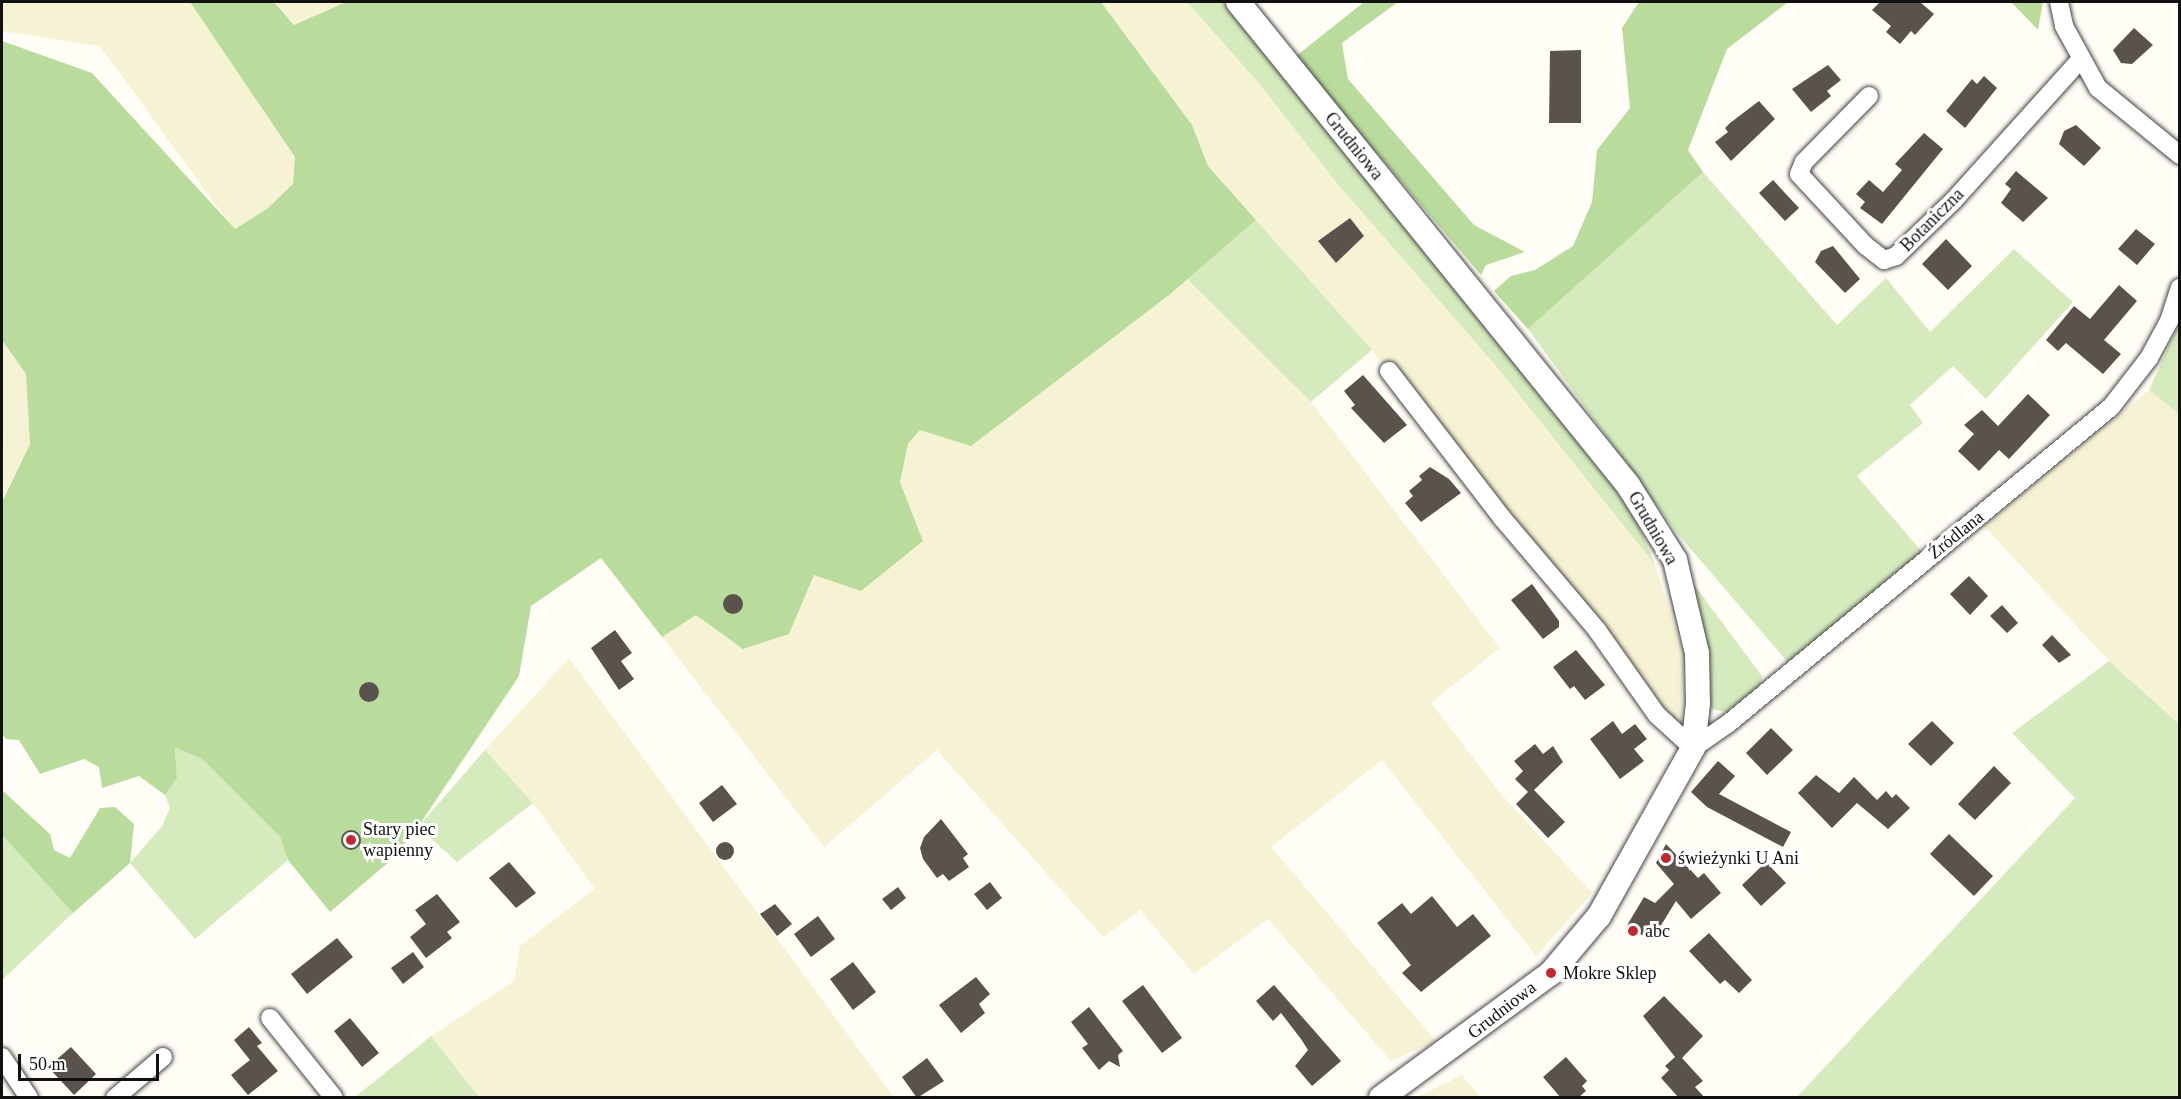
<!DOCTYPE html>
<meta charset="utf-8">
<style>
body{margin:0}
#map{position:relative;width:2181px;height:1099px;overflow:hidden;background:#fffdf5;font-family:Georgia,serif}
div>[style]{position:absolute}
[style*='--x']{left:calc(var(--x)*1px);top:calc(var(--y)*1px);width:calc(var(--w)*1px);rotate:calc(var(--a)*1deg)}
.farmland>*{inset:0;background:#f6f3d4}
.green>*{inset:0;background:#d5ebbd}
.forest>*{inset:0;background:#b9dc9c}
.building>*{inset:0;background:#5a524d}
.round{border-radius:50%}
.roads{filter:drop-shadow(0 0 2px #444) drop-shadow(0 0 2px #444)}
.minor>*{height:18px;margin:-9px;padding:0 9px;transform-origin:9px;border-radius:9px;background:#fff}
.tertiary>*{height:24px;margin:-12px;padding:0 12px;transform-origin:12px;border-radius:12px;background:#fff}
.dots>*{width:16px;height:16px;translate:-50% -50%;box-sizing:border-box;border:3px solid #fff;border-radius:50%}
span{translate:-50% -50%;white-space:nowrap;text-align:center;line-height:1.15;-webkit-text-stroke:6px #fff;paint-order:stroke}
.street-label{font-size:18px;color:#111}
.poi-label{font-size:18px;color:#111}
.left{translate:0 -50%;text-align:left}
.frame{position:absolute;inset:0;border:3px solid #111;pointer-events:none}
.scale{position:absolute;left:18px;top:1054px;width:141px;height:27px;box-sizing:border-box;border:3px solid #111;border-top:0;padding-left:8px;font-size:18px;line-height:21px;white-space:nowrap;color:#111;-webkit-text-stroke:4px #fff;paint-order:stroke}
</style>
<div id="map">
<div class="farmland">
<i style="clip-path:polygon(2px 2px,190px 2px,295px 157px,293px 184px,268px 208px,234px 230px,100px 46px,2px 31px)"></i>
<i style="clip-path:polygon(274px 2px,346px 2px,294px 25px)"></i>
<i style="clip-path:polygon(1101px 2px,1187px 2px,1257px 81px,1336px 182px,1496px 366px,1655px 565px,1684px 654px,1680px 744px,1372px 350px,1208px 166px,1192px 125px)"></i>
<i style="clip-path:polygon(1187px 279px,1311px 402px,1500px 648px,1431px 703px,1500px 793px,1592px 893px,1536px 956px,1382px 760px,1271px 847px,1436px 1041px,1391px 1061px,1268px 919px,1194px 974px,1140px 910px,1103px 937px,937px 750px,824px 847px,662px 637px,696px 615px,789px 634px,814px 575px,923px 541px,900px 482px,908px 444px,920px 430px,972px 445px)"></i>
<i style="clip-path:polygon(2px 340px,26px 374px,30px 444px,4px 496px)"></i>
<i style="clip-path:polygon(2149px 390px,2179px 414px,2179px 724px,2109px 661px,1984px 526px)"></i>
<i style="clip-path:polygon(569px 658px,894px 1097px,479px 1097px,431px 1036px,514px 981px,520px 946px,595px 889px,533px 803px,485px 750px)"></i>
<i style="clip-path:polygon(1462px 1075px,1480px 1097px,1417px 1097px)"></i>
</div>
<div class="green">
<i style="clip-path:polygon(1187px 2px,1223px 2px,1633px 511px,1655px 565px,1496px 366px,1336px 182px,1257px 81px)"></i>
<i style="clip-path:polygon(1703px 172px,1837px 325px,1886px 278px,1930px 332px,2014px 249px,2073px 302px,1986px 399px,1953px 366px,1910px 405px,1923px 423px,1857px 476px,1923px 553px,1790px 665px,1677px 533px,1528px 329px)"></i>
<i style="clip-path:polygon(1256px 220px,1372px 350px,1311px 402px,1187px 279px)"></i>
<i style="clip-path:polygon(2179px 324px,2179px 414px,2149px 390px)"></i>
<i style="clip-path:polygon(1692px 582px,1762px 676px,1761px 688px,1729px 713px,1710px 708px)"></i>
<i style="clip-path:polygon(2109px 661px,2179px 724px,2179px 1097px,1797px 1097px,2075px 798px,2012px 733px)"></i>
<i style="clip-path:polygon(175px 746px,202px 759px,280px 837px,288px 860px,195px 939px,130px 863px,162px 826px,170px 808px,165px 795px,177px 778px)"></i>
<i style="clip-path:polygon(485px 750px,533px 803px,457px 862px,418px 827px)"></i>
<i style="clip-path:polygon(2px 835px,73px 913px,2px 980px)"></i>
<i style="clip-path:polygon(431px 1036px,479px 1097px,355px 1097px)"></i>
</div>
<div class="forest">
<i style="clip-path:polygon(190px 2px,274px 2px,294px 25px,346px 2px,1101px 2px,1192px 125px,1208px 166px,1256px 220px,1169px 295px,971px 446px,920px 430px,908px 444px,900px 482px,923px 541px,861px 591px,814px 575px,789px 634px,743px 649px,696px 615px,662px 637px,601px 558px,531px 606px,519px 676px,418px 827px,389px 862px,330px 912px,288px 860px,280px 837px,202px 759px,175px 747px,177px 778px,165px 795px,139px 776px,102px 788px,99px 767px,84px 759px,40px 774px,19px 740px,6px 739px,2px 734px,2px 502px,30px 444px,26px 374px,2px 340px,2px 41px,92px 73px,235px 229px,268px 208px,293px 184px,295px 157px)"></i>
<i style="clip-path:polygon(1364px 2px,1398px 2px,1342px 43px,1348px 79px,1474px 225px,1525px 252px,1486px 265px,1481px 275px,1295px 57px)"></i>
<i style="clip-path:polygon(1639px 2px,1788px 2px,1727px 49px,1688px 150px,1703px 172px,1528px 329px,1494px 291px,1511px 276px,1535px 270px,1573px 246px,1592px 202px,1597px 150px,1630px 108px,1622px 28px)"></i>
<i style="clip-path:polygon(2011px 2px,2043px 2px,2038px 30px)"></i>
<i style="clip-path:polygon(2px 790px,50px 834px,54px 850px,70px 858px,100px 808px,115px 807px,134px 824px,130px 863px,73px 913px,2px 835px)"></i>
</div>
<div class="building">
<i style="clip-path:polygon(1880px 2px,1920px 2px,1934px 14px,1915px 35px,1911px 31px,1900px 44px,1886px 32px,1891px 26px,1872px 10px)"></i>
<i style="clip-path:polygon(2134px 28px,2153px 45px,2132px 64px,2121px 63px,2113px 50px)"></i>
<i style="clip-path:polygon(1581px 50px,1581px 123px,1549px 123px,1550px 51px)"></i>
<i style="clip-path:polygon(1828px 65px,1841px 80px,1827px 91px,1831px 96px,1811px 112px,1792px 89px)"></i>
<i style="clip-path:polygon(1984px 76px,1997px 88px,1965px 128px,1946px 111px,1972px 79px,1977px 84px)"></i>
<i style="clip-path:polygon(1759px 101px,1775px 119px,1731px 161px,1715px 142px,1728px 132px,1725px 128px,1730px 123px)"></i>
<i style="clip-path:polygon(2076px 125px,2101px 148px,2084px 166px,2059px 144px,2064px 131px)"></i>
<i style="clip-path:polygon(1924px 133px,1943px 149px,1882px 224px,1860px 208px,1865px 202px,1856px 194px,1869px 180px,1883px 192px,1902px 170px,1895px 164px)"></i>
<i style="clip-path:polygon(2016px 171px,2048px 198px,2023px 222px,2001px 203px,2011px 189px,2005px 184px)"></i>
<i style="clip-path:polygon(1773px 180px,1799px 208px,1785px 221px,1759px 193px)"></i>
<i style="clip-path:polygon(1350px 218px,1364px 236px,1336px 263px,1318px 241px)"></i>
<i style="clip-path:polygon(2136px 229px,2155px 244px,2137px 265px,2118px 249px)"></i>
<i style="clip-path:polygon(1946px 239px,1972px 266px,1948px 290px,1922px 264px)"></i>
<i style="clip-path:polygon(1833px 246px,1860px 279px,1845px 293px,1815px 262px,1821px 251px)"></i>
<i style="clip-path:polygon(2119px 285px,2137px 301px,2104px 340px,2121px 354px,2103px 374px,2066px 343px,2058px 351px,2046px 340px,2074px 306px,2090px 319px)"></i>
<i style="clip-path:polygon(1363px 375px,1407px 425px,1384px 443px,1351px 408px,1355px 405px,1344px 391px)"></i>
<i style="clip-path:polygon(2028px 394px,2050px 415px,2009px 459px,1999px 450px,1979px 471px,1958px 451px,1974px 434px,1964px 425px,1982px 410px,1998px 426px)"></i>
<i style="clip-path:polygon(1430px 467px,1449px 479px,1461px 493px,1421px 522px,1405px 503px,1413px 496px,1409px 491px,1422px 480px,1419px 476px)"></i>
<i style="clip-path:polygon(1969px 576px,1988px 596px,1970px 615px,1950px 594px)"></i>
<i style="clip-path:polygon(1532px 584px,1559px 621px,1559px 627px,1543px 639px,1511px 600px)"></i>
<i class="round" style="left:723px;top:594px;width:20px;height:20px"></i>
<i style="clip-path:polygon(2002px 605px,2018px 623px,2007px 633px,1990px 616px)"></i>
<i style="clip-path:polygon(615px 630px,632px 653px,621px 661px,634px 679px,619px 690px,591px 648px)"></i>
<i style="clip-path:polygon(2052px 635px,2071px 655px,2059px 663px,2042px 645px)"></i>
<i style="clip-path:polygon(1576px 650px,1605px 685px,1585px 700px,1574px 686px,1570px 689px,1553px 667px)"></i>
<i class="round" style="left:359px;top:682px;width:20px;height:20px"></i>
<i style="clip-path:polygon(1613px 721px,1622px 734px,1635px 724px,1647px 739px,1634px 749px,1644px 761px,1620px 779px,1590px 739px)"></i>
<i style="clip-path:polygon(1932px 721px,1954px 743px,1931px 766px,1908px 744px)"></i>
<i style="clip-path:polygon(1771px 728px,1793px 750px,1767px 775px,1746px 753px)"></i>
<i style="clip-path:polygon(1535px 744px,1543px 754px,1553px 746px,1563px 762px,1534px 790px,1565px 822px,1548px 838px,1516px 804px,1528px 792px,1515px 779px,1523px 771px,1514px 761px)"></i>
<i style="clip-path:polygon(1718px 761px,1735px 776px,1719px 794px,1791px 832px,1783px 847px,1707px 807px,1691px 792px)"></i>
<i style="clip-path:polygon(1994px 766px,2011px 783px,1975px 820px,1958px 804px)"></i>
<i style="clip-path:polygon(1816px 775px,1839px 793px,1854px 777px,1877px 800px,1886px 791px,1892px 798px,1896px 794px,1910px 808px,1888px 829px,1857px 803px,1832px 828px,1798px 793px)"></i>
<i style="clip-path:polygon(722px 785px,737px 804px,713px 822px,699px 803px)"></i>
<i style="clip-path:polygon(941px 819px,968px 854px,963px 858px,969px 867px,949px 881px,943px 874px,937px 878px,923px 859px,920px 848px,924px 837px)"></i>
<i class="round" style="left:341px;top:830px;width:20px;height:20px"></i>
<i style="clip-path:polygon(1949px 834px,1993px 876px,1974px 896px,1930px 854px)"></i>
<i class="round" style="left:716px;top:842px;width:18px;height:18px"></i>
<i style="clip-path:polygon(1666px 844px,1698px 878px,1704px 873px,1721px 893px,1691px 919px,1676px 901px,1652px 940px,1626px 927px,1644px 897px,1655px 903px,1674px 884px,1656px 863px)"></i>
<i style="clip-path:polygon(509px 862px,536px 893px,516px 908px,489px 878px)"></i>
<i style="clip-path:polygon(1766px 862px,1786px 883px,1761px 906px,1742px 885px)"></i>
<i style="clip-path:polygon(990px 882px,1002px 898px,987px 910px,974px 894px)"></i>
<i style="clip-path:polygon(898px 887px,906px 898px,891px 910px,882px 899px)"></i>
<i style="clip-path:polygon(437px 894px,460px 922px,447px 932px,452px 938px,426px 958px,410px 937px,426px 924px,415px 910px)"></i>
<i style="clip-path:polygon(1432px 896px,1457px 927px,1473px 914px,1491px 936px,1421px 992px,1402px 973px,1411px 965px,1377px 923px,1402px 903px,1411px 914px)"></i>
<i style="clip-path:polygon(775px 904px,792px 924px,777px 936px,760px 914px)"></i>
<i style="clip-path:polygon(818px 916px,835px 939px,811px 957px,794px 934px)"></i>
<i style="clip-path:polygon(1709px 933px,1752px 980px,1739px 993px,1725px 980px,1720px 984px,1689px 951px)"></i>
<i style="clip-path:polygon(337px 938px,353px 957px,307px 994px,291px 974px)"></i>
<i style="clip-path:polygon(413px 952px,424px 967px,403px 984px,391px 968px)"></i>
<i style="clip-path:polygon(853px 962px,876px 992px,853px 1010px,830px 979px)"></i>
<i style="clip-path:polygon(976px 977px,990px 994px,979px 1004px,985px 1013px,961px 1033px,939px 1005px)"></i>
<i style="clip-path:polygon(1143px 985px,1182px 1038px,1162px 1053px,1122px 1001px)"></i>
<i style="clip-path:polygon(1274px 985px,1341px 1061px,1312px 1086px,1295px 1066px,1308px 1050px,1301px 1039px,1281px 1013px,1273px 1021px,1256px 1001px)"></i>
<i style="clip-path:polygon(1664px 996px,1703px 1036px,1682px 1058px,1703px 1081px,1695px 1087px,1705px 1098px,1679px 1098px,1661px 1078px,1669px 1070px,1665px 1066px,1675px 1057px,1643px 1016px)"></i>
<i style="clip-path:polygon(1089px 1007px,1123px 1051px,1118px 1055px,1120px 1067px,1109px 1061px,1099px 1070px,1082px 1048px,1088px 1044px,1071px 1022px)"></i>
<i style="clip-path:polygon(350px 1018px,379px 1053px,362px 1067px,334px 1031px)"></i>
<i style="clip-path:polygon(249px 1027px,262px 1043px,257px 1046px,278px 1071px,248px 1095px,231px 1075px,250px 1060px,234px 1040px)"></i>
<i style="clip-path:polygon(71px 1047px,96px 1074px,74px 1095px,48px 1067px)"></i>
<i style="clip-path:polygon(1566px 1057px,1587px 1081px,1582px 1086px,1586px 1091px,1579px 1097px,1561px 1098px,1543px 1077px)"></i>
<i style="clip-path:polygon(927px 1058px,944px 1081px,917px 1098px,902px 1077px)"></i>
</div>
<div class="roads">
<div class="minor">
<i style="--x:2059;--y:2;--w:25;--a:78"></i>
<i style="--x:2064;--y:26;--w:71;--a:61.3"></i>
<i style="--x:2098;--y:88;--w:106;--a:39.3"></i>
<i style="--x:1869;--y:96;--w:93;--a:134.6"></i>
<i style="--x:1804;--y:162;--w:13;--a:113"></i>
<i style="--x:1799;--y:174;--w:98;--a:47.1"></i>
<i style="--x:1866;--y:246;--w:23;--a:38"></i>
<i style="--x:1884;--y:260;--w:13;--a:-18"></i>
<i style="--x:1896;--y:256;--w:81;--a:-44"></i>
<i style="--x:1954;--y:200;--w:188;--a:-48"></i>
<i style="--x:1389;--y:371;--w:187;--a:52.4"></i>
<i style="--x:1503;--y:519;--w:145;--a:49.7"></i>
<i style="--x:1597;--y:630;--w:104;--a:54.8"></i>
<i style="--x:1657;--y:715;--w:49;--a:42.5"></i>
<i style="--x:1693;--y:748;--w:44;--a:-34.8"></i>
<i style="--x:1729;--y:723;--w:496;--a:-39.6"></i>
<i style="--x:2111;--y:407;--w:62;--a:-52.2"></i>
<i style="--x:2149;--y:358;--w:42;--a:-61.6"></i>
<i style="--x:2169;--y:321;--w:35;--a:-72"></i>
<i style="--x:270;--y:1018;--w:102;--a:51.3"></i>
<i style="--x:2;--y:1057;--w:49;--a:56.6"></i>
<i style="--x:115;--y:1098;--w:63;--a:-40.5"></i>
</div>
<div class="tertiary">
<i style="--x:1238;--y:2;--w:621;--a:51.08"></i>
<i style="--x:1628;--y:485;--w:89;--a:57.9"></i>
<i style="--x:1675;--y:560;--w:96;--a:76.7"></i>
<i style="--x:1697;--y:653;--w:50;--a:88.9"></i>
<i style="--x:1698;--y:703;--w:45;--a:96.3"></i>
<i style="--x:1693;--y:748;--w:193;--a:119.2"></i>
<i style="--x:1599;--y:916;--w:75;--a:130.1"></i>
<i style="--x:1551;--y:973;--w:211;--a:143.7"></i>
</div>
</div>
<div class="dots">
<i style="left:351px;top:840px;background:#c4262e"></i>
<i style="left:1666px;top:858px;background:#c4262e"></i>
<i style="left:1633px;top:931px;background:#c4262e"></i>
<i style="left:1551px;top:973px;background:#c4262e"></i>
</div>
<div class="street-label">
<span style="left:1354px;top:146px;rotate:51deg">Grudniowa</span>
<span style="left:1932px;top:220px;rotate:-45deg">Botaniczna</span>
<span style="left:1653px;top:528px;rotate:60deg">Grudniowa</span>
<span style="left:1956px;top:535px;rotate:-39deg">Źródlana</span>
<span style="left:1502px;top:1010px;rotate:-38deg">Grudniowa</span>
</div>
<div class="poi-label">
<span class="left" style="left:363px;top:840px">Stary piec<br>wapienny</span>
<span class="left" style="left:1678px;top:858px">świeżynki U Ani</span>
<span class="left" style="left:1645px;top:931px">abc</span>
<span class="left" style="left:1563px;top:973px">Mokre Sklep</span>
</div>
<div class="frame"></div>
<div class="scale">50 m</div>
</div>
